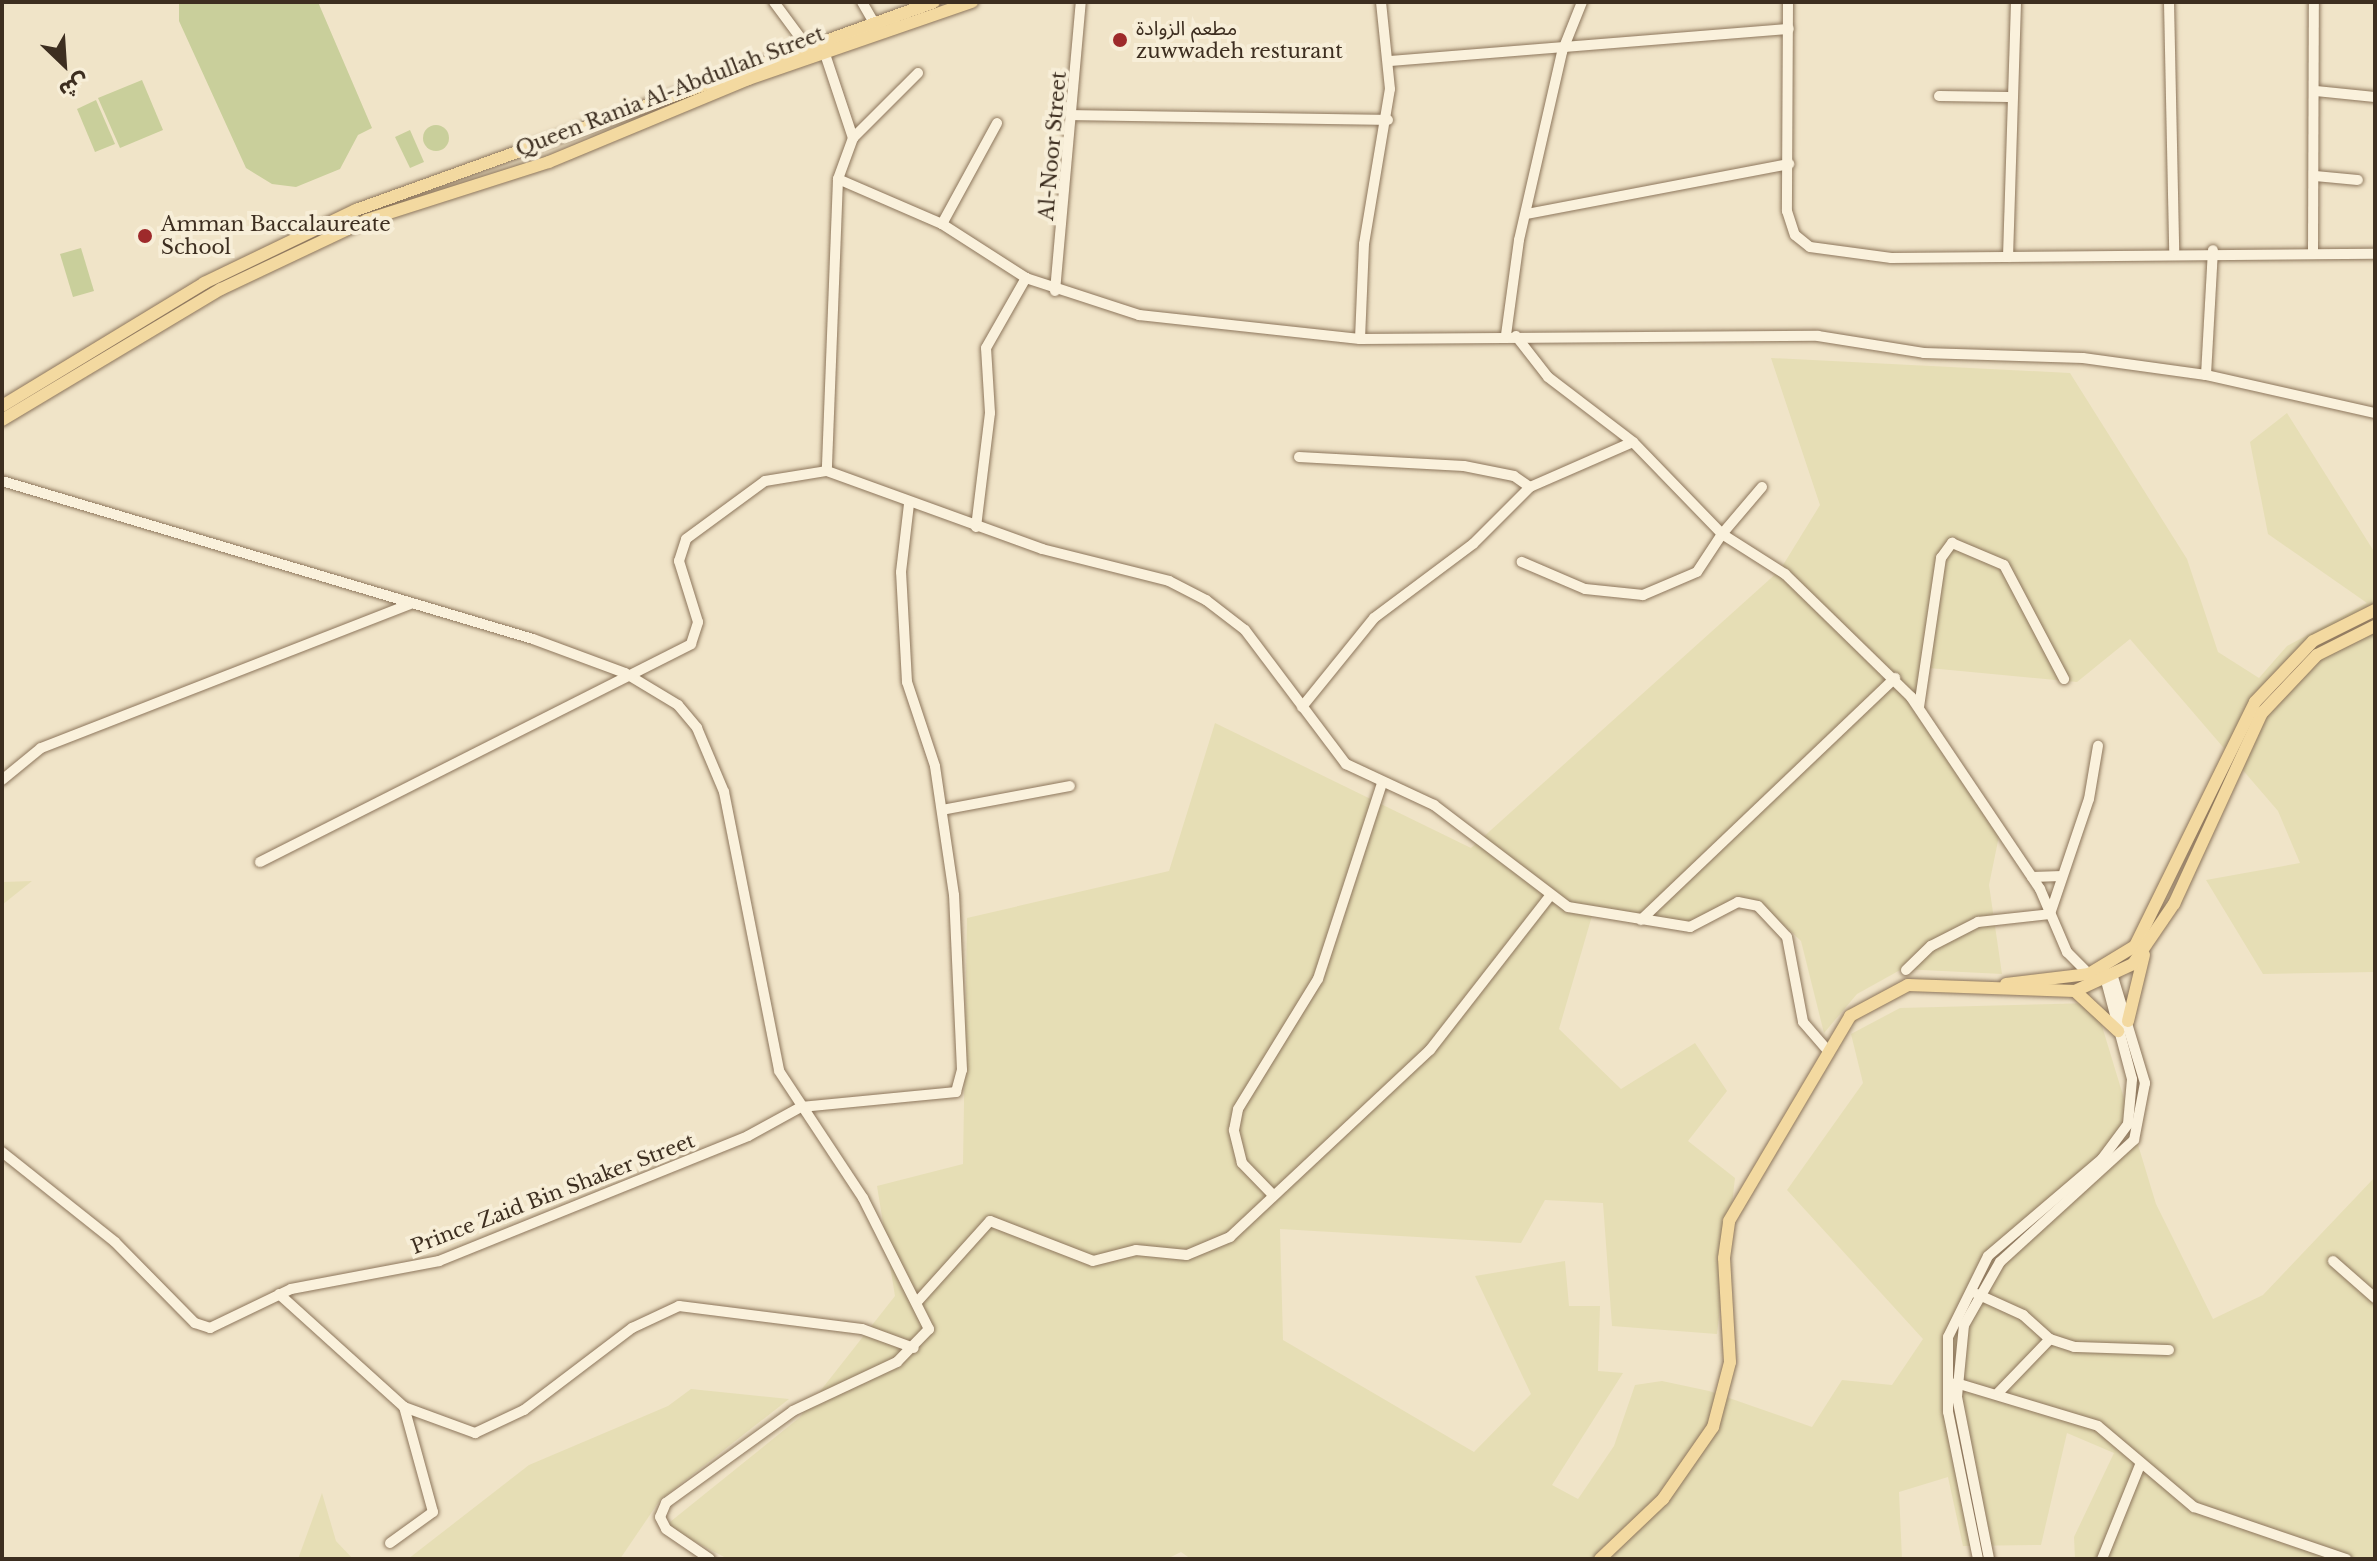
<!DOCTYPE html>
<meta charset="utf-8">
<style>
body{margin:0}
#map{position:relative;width:2377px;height:1561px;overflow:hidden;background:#f0e4c8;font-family:"Libre Baskerville","Noto Sans Arabic",serif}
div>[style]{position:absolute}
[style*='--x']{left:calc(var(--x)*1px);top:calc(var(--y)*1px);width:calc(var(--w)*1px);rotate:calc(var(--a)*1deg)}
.farmland>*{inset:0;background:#e6deb5}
.green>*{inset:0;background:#c9cf9b}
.round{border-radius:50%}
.roads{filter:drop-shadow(0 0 2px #8d765c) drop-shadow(0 0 2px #8d765c)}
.minor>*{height:10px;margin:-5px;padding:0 5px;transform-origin:5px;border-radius:5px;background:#faf1dc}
.major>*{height:12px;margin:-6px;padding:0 6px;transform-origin:6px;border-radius:6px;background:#f3d9a0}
.dots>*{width:22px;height:22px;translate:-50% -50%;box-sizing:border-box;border:4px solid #f7eed8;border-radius:50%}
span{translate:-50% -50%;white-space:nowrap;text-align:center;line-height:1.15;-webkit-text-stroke:8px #f7eed8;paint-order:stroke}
.poi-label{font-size:20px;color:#3d2e20}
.left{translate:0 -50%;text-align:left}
.street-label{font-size:20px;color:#3d2e20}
.frame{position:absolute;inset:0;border:4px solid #3d2e20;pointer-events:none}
.north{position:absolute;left:24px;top:24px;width:80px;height:80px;-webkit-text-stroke:6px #f7eed8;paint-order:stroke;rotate:155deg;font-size:22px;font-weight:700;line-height:32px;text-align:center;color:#3d2e20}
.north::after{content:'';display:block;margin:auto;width:28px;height:36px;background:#3d2e20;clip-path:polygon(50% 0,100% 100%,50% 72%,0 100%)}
</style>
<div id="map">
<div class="farmland">
<i style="clip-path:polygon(1771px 358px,2070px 373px,2187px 559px,2218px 652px,2259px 678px,2287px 646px,2367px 603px,2268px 534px,2250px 442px,2287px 413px,2375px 553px,2375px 972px,2263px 974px,2206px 880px,2300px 863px,2278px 811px,2130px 639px,2077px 682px,1929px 668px,1919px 715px,1999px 836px,1989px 885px,2002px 974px,1902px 969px,1857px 994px,1824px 1033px,1801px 941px,1757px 900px,1694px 925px,1594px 909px,1559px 1029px,1621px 1089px,1695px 1043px,1727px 1091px,1688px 1141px,1735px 1178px,1717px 1334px,1612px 1326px,1603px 1203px,1545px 1200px,1521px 1243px,1280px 1229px,1283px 1340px,1474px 1452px,1531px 1394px,1475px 1276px,1565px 1261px,1569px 1306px,1600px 1306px,1598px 1371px,1623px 1373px,1552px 1485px,1578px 1499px,1614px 1446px,1635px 1385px,1662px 1381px,1709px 1391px,1812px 1427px,1842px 1380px,1892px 1385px,1923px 1339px,1787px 1190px,1863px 1083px,1851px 1034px,1900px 1008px,2095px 1003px,2156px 1204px,2213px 1319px,2263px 1295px,2375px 1177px,2375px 1559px,2075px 1559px,2074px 1537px,2114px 1453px,2067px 1433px,2041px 1545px,1963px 1546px,1948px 1477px,1899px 1492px,1902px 1559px,1191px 1559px,1181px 1552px,1167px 1559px,728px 1559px,665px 1526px,799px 1418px,895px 1296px,877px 1186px,963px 1164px,967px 918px,1169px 871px,1215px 723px,1471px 848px,1780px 570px,1820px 505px)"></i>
<i style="clip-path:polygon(2px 832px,4px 882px,32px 881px,2px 905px)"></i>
<i style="clip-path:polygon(691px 1389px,789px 1399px,660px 1500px,620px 1559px,408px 1559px,529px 1465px,668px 1406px)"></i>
<i style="clip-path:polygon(322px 1493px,336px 1541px,353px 1559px,298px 1559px)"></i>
</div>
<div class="green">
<i style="clip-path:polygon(179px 2px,318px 2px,372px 128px,358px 135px,340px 169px,296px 187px,272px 184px,246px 168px,179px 21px)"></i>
<i style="clip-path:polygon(142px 80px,163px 130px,120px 148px,98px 98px)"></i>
<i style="clip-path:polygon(96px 100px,115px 144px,95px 152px,77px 109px)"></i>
<i class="round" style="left:423px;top:125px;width:26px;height:26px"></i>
<i style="clip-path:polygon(410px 130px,424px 162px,410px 168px,395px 137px)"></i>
<i style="clip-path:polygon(81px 248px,94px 291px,73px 297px,60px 254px)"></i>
</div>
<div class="roads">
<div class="minor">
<i style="--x:774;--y:2;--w:47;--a:53.6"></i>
<i style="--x:862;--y:2;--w:24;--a:60"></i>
<i style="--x:1788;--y:2;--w:209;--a:90.3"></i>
<i style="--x:1787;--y:211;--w:25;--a:72"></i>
<i style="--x:1795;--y:235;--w:19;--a:39"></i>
<i style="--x:1810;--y:247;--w:82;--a:7.7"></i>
<i style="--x:1891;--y:258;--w:484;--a:-0.5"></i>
<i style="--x:2169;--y:2;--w:248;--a:88.8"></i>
<i style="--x:825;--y:54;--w:89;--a:71.6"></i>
<i style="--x:853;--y:138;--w:44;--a:110.1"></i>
<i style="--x:838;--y:179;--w:292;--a:92.2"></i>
<i style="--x:1389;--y:61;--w:401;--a:-4.6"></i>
<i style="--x:2316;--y:91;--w:59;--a:5.8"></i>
<i style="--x:1939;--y:96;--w:70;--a:0.8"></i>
<i style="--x:1071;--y:115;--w:317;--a:0.9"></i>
<i style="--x:853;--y:138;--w:92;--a:-45"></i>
<i style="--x:2315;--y:176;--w:43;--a:5.3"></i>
<i style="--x:838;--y:179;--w:113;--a:23.4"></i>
<i style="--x:942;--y:224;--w:100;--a:32.7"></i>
<i style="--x:1026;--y:278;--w:119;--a:18.1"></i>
<i style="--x:1139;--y:315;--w:222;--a:6.2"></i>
<i style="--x:1360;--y:339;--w:458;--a:-0.4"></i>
<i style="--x:1818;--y:336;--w:107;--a:9.1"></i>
<i style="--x:1924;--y:353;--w:159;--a:1.8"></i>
<i style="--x:2083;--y:358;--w:124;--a:7.9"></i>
<i style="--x:2206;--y:375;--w:173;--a:12.7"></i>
<i style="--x:1527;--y:214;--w:267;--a:-10.8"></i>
<i style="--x:942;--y:224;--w:115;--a:-61.4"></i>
<i style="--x:2313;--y:251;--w:249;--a:-89.8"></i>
<i style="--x:2008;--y:257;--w:255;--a:-88.2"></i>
<i style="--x:1055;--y:291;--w:290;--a:-84.9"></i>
<i style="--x:1506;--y:335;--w:96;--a:-82.2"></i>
<i style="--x:1519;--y:240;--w:193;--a:-77.1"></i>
<i style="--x:1562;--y:52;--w:54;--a:-68.2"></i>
<i style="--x:1516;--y:336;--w:52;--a:52"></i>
<i style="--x:1548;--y:377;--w:107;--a:37.4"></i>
<i style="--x:1633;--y:442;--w:128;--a:45.9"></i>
<i style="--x:1722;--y:534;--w:45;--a:123.3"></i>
<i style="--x:1697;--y:572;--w:59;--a:156.9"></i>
<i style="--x:1643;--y:595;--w:58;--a:-174.1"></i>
<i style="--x:1585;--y:589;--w:69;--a:-156.8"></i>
<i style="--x:1360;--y:339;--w:95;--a:-87.6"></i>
<i style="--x:1364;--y:244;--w:157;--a:-80.5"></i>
<i style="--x:1390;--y:89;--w:87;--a:-95.9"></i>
<i style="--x:2206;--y:375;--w:125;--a:-86.8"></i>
<i style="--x:1299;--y:457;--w:165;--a:3.1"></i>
<i style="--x:1464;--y:466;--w:51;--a:11.3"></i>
<i style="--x:1514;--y:476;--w:19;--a:35"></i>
<i style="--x:1530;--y:487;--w:112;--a:-23.6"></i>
<i style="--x:2;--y:481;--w:554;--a:16.57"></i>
<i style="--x:533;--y:639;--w:98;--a:20.3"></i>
<i style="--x:625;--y:673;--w:62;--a:31.1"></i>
<i style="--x:678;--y:705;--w:30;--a:50"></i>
<i style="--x:697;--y:728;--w:69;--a:67.1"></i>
<i style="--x:724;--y:792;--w:284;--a:78.8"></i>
<i style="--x:779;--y:1071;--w:152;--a:56.5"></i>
<i style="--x:863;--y:1198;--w:147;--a:63.3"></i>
<i style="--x:929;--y:1329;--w:46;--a:134.1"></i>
<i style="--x:897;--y:1362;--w:115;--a:154.8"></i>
<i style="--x:793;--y:1411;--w:157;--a:144.1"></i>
<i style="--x:666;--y:1503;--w:15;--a:113"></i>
<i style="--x:660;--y:1517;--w:13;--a:63"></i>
<i style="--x:666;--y:1529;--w:53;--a:34.3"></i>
<i style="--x:1762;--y:487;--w:62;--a:130.4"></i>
<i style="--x:1722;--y:534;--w:75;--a:32.4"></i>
<i style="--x:1785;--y:574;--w:176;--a:44.3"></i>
<i style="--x:1911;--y:697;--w:231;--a:56.1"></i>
<i style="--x:2040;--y:889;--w:69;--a:66.8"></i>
<i style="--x:2067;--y:952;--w:31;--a:45"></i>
<i style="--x:2089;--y:974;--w:24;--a:7"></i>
<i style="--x:2113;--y:977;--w:111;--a:73.2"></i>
<i style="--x:2145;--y:1083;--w:58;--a:100.9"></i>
<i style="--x:2134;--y:1140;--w:181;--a:137.7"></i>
<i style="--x:2000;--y:1262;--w:73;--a:119.7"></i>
<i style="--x:1964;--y:1325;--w:72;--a:95.6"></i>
<i style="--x:1957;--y:1397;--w:165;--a:78.8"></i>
<i style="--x:976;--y:527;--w:115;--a:-83"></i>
<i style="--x:990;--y:413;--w:65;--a:-93.5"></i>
<i style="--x:986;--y:348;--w:81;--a:-60.3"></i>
<i style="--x:1302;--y:707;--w:114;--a:-51"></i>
<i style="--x:1374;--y:618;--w:124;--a:-36.8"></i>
<i style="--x:1473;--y:544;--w:81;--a:-45"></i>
<i style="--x:1919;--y:707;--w:151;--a:-81.6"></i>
<i style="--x:1941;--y:558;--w:19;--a:-54"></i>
<i style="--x:1952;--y:543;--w:56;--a:22.9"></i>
<i style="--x:2004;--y:565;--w:129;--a:62.2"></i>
<i style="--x:2;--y:780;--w:50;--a:-39.4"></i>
<i style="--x:41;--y:748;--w:398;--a:-21.3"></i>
<i style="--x:942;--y:810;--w:130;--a:-10.6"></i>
<i style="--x:260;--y:862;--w:483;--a:-26.8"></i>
<i style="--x:691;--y:644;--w:23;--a:-72"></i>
<i style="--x:698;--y:622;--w:64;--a:-107.3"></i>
<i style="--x:679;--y:561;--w:23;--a:-72"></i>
<i style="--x:686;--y:539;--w:98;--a:-36.3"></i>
<i style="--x:765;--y:481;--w:63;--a:-9.2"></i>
<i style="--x:827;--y:471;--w:229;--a:19.9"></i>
<i style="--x:1042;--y:549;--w:131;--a:14.1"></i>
<i style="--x:1169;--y:581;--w:42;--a:27.2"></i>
<i style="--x:1206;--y:600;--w:49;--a:37.6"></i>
<i style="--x:1245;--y:630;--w:168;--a:53"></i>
<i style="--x:1346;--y:764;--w:97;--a:25"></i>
<i style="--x:1434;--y:805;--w:168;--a:37.3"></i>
<i style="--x:1568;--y:907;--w:124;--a:9.3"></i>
<i style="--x:1690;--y:927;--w:54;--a:-27.5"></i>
<i style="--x:1738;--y:902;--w:20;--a:11"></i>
<i style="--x:1758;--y:906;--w:42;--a:46.9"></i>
<i style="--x:1787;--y:937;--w:86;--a:79.3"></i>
<i style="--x:1803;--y:1022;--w:37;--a:49"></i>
<i style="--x:2032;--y:877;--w:30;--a:-2"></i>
<i style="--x:1641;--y:920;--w:351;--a:-43.6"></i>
<i style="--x:1906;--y:970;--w:35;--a:-44"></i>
<i style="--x:1931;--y:946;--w:53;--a:-27.1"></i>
<i style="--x:1978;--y:922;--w:72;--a:-6.3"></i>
<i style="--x:2050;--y:914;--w:121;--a:-71.3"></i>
<i style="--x:2089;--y:799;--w:54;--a:-80.4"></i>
<i style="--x:2;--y:1152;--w:144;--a:38.5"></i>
<i style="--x:115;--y:1242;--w:114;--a:45.4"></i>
<i style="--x:195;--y:1323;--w:16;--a:18"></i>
<i style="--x:210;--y:1328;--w:90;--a:-25.7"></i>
<i style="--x:291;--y:1289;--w:151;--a:-10.7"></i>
<i style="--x:439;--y:1261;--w:333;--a:-22"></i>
<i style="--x:748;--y:1136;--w:60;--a:-28.7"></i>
<i style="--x:801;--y:1107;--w:156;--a:-5.5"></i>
<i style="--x:956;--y:1092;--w:23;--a:-75"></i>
<i style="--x:962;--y:1070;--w:175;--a:-92.6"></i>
<i style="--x:954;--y:895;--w:130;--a:-98.4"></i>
<i style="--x:935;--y:766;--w:89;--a:-108.4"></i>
<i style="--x:907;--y:682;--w:110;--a:-93.1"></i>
<i style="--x:901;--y:572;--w:68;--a:-83.3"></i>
<i style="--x:1273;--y:1195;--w:45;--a:-134.1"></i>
<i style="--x:1242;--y:1163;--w:34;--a:-104"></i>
<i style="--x:1234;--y:1130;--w:21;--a:-79"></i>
<i style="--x:1238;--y:1109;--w:153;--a:-58.4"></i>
<i style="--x:1318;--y:979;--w:206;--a:-71.9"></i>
<i style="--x:2333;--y:1261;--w:56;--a:41.4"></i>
<i style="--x:279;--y:1294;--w:169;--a:42.1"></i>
<i style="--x:404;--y:1407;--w:76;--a:20.1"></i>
<i style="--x:475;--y:1433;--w:54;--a:-25.1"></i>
<i style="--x:524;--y:1410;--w:136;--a:-37.2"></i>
<i style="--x:632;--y:1328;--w:52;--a:-25.1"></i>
<i style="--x:679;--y:1306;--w:184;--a:7.2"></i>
<i style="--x:862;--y:1329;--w:55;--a:20.1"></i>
<i style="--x:1977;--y:1294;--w:51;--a:24.5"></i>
<i style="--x:2023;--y:1315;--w:36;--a:42"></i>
<i style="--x:2050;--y:1339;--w:75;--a:133.9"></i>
<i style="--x:917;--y:1302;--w:109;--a:-48"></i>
<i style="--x:990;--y:1221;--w:110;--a:21.2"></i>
<i style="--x:1093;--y:1261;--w:44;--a:-14.3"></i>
<i style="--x:1136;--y:1250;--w:51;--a:5.6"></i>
<i style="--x:1187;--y:1255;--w:47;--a:-22.7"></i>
<i style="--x:1230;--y:1237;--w:274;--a:-43.1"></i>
<i style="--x:1430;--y:1050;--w:194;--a:-52.1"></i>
<i style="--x:2050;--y:1339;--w:25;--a:18"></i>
<i style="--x:2074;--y:1347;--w:95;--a:1.8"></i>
<i style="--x:1956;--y:1383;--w:148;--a:16.8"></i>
<i style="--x:2098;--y:1426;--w:126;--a:40.2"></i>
<i style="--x:2194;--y:1507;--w:161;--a:18.9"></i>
<i style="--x:390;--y:1543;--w:53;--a:-35.8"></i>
<i style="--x:433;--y:1512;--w:109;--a:-105.4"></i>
<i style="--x:1978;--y:1559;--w:150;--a:-101.5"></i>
<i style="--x:1948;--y:1412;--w:75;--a:-90"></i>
<i style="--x:1948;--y:1337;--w:90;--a:-63.7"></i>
<i style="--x:1988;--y:1256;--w:150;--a:-40.4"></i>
<i style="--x:2102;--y:1159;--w:44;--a:-53.4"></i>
<i style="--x:2128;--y:1124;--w:45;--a:-84.9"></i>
<i style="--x:2132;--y:1079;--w:110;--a:-104.8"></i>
<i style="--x:2102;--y:1559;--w:101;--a:-68"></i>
</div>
<div class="major">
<i style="--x:2;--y:406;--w:237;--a:-31.3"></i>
<i style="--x:204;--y:283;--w:169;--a:-25.7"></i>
<i style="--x:356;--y:210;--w:614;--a:-19.79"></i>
<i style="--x:2;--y:420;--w:255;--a:-30.9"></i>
<i style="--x:221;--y:289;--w:161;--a:-25.3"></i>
<i style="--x:367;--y:220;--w:191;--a:-17.7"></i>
<i style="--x:549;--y:162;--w:216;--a:-22.6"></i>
<i style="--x:748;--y:79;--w:237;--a:-19"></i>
<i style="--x:2006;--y:984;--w:84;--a:-6.9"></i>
<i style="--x:2089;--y:974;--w:54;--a:-31.3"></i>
<i style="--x:2135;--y:946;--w:272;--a:-63.8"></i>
<i style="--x:2255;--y:702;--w:84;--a:-46.4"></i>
<i style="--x:2313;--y:641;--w:69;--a:-26.6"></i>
<i style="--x:2075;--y:991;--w:59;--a:42.9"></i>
<i style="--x:2128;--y:1021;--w:68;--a:-76.4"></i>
<i style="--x:1600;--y:1559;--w:87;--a:-43.6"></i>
<i style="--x:1663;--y:1499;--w:88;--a:-55.2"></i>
<i style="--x:1713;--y:1427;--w:67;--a:-75.3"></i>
<i style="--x:1730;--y:1362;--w:104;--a:-93.3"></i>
<i style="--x:1724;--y:1258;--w:37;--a:-82"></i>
<i style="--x:1729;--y:1221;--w:238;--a:-59.4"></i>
<i style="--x:1850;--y:1016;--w:66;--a:-28.1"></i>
<i style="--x:1908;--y:985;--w:167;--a:2.1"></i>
<i style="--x:2075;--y:991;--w:64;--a:-25"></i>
<i style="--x:2133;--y:964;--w:73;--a:-55.7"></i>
<i style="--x:2174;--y:904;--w:210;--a:-65.3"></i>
<i style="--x:2262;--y:713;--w:80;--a:-46.5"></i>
<i style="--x:2317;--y:655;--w:65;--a:-26.6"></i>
</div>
</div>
<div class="dots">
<i style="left:1120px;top:40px;background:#9e2a2b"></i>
<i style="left:145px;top:236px;background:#9e2a2b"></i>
</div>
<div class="poi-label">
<span class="left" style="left:1136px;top:40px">مطعم الزوادة<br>zuwwadeh resturant</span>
<span class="left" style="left:161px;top:236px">Amman Baccalaureate<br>School</span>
</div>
<div class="street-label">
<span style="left:670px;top:92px;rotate:-21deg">Queen Rania Al-Abdullah Street</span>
<span style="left:1053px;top:146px;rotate:-85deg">Al-Noor Street</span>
<span style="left:553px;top:1194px;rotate:-21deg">Prince Zaid Bin Shaker Street</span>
</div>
<div class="frame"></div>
<div class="north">ش</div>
</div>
